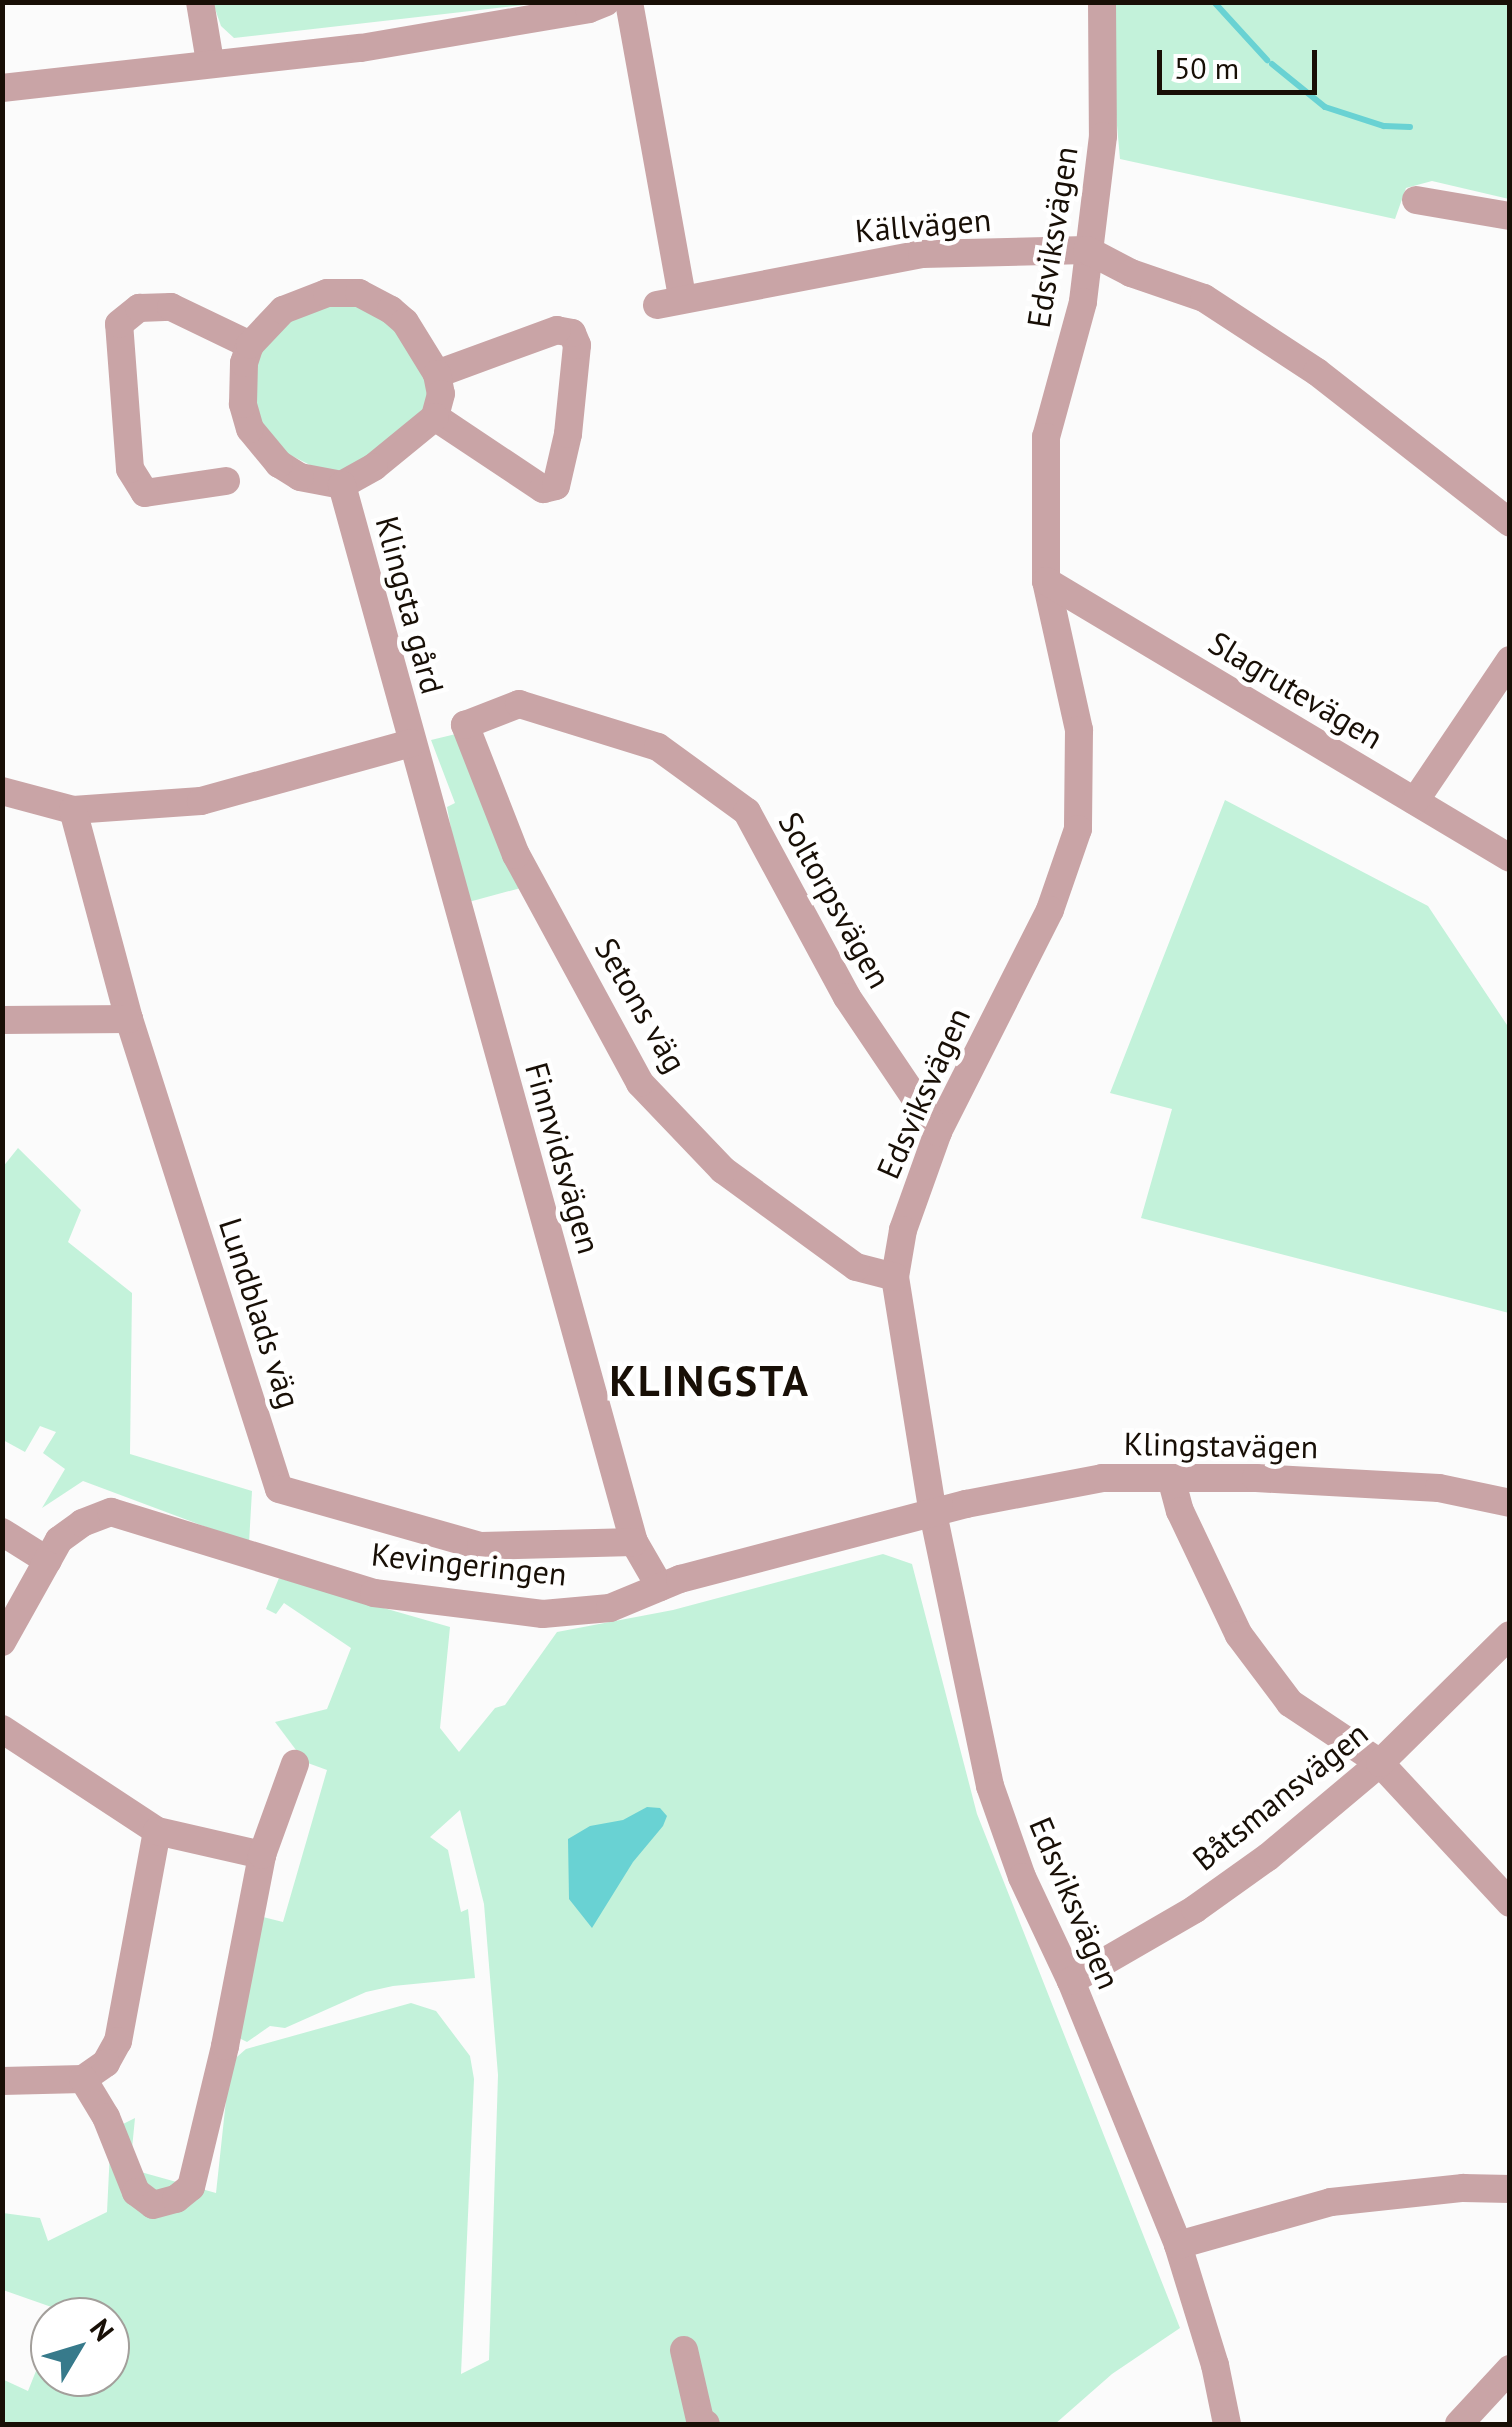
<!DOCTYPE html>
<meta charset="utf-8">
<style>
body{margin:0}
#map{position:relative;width:1512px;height:2427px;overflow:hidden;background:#fbfbfb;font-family:"PT Sans",sans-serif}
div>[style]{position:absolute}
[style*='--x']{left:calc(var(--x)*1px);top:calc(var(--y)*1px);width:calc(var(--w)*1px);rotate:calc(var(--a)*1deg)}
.green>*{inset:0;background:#c3f2da}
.water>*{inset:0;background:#69d2d3}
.stream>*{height:6px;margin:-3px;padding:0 3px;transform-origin:3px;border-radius:3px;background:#69d2d3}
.minor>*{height:28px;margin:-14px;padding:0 14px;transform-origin:14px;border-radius:14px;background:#c9a4a6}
span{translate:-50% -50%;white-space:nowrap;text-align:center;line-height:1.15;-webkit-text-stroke:9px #fff;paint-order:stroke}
.street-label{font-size:32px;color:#180f06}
.district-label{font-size:42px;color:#180f06;font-weight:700;letter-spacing:2.5px}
.frame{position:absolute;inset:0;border:5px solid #180f06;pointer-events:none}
.north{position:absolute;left:30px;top:2297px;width:100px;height:100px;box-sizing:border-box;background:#fff;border:2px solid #a39f9b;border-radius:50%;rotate:52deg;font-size:28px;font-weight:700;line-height:40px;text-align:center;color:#180f06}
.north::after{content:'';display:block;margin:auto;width:35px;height:45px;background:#377a8b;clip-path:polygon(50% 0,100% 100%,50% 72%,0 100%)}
.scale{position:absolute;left:1157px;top:50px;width:160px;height:45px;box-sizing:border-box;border:5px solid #180f06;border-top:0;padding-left:12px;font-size:30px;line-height:35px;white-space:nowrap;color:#180f06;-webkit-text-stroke:8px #fff;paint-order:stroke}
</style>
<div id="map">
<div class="green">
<i style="clip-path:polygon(213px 3px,541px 3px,234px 38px,221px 26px)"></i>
<i style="clip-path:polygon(1106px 3px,1509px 3px,1509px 199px,1432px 181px,1406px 188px,1395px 219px,1120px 159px)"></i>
<i style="clip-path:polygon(322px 302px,367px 308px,399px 331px,427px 382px,428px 403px,419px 416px,345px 473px,322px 471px,280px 450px,262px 426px,252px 386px,263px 341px,272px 329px)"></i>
<i style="clip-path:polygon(460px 733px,528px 886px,465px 903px,447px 807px,455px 803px,431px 740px)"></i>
<i style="clip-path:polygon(1225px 800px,1428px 906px,1509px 1028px,1509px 1313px,1141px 1218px,1172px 1109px,1110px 1093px)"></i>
<i style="clip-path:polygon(18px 1148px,81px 1210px,68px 1242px,132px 1293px,130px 1454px,252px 1491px,249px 1543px,83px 1481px,42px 1508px,65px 1469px,43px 1453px,56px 1432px,40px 1426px,25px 1452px,3px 1440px,2px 1168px)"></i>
<i style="clip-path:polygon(883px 1554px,912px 1564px,977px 1814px,1180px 2328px,1112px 2374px,1055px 2424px,3px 2424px,2px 2379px,28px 2391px,50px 2336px,50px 2377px,110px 2377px,110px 2317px,58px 2317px,60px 2310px,3px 2290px,3px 2213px,40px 2218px,48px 2241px,107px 2212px,111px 2130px,135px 2118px,130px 2169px,216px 2193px,230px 2063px,246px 2049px,411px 2003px,436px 2011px,470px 2056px,474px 2079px,461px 2374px,489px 2360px,498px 2075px,484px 1904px,460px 1810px,430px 1837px,448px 1850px,461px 1912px,468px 1909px,475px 1978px,393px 1986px,366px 1992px,285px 2028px,270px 2026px,247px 2042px,233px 2035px,259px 1916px,283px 1922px,327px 1770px,305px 1762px,275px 1722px,327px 1709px,351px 1648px,284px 1603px,276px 1614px,266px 1609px,279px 1578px,450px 1627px,440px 1728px,459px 1752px,495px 1708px,505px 1705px,557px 1632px,673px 1610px)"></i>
</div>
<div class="water">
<i style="clip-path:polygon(647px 1807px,660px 1808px,667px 1816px,663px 1826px,633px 1862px,592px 1928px,569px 1899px,568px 1839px,590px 1826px,623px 1820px)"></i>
</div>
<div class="stream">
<i style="--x:1214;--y:2;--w:79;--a:47.6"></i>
<i style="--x:1272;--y:64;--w:68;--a:39.1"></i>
<i style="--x:1325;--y:107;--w:62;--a:17.9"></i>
<i style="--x:1384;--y:126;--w:26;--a:2"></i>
</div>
<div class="minor">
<i style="--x:200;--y:2;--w:61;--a:80.5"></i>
<i style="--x:629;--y:2;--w:300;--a:79.8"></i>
<i style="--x:1102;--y:2;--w:134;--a:89.6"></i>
<i style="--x:1103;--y:136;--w:167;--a:96.9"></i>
<i style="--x:1083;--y:302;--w:140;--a:105.3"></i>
<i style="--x:1046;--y:437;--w:144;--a:90"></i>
<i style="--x:1046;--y:581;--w:153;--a:77.5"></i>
<i style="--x:1079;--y:730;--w:99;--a:90.6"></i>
<i style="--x:1078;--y:829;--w:86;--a:109.1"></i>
<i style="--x:1050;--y:910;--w:249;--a:116.8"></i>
<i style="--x:938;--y:1132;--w:104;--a:109.7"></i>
<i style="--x:903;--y:1230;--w:48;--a:99.7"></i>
<i style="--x:895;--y:1277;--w:239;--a:80.9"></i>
<i style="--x:933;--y:1513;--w:279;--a:78.2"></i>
<i style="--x:990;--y:1786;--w:96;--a:70.6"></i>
<i style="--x:1022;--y:1877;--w:115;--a:64.8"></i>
<i style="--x:1071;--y:1981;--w:285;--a:67.9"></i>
<i style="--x:1178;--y:2245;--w:126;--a:72.9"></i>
<i style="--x:1215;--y:2365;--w:60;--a:78.5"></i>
<i style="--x:2;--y:88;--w:361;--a:-6.4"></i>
<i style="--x:361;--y:48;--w:231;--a:-9.7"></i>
<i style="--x:589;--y:9;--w:18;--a:-22"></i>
<i style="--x:1416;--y:200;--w:95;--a:9.7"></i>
<i style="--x:657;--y:305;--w:270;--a:-10.9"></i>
<i style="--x:922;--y:254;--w:165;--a:-1.4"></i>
<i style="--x:1087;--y:250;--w:50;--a:27.6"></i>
<i style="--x:1131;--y:273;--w:77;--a:18.9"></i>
<i style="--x:1204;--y:298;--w:135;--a:33.2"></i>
<i style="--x:1317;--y:372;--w:245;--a:38"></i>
<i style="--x:435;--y:417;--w:130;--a:33.7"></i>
<i style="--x:543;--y:489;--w:13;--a:-13"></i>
<i style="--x:556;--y:486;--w:53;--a:-77"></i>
<i style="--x:568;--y:434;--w:89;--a:-84.2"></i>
<i style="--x:577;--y:345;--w:13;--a:-113"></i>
<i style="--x:572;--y:333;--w:15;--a:-169"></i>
<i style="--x:557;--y:330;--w:128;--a:159.9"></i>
<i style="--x:226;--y:481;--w:82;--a:171.6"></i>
<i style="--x:145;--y:493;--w:28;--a:-122"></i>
<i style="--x:130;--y:469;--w:145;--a:-94.3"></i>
<i style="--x:119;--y:324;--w:26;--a:-39"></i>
<i style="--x:139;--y:308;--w:32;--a:-2"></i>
<i style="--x:171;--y:307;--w:88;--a:25.7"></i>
<i style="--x:342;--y:485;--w:43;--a:-169.2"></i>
<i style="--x:300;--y:477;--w:25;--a:-148"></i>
<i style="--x:279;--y:464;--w:45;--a:-129.6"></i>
<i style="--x:250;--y:429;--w:26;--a:-106"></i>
<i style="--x:243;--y:404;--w:41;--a:-88.6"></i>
<i style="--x:244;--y:363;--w:19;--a:-72"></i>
<i style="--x:250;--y:345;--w:48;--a:-46.7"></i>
<i style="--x:283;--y:310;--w:47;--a:-21.1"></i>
<i style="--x:327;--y:293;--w:32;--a:0"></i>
<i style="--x:359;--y:293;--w:36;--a:28"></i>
<i style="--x:391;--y:310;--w:18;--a:41"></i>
<i style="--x:405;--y:322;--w:61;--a:58.4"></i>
<i style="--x:437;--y:374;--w:20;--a:79"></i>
<i style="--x:441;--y:394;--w:24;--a:105"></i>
<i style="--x:435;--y:417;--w:79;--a:140.7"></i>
<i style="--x:374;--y:467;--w:37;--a:151"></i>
<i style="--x:342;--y:485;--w:1097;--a:74.56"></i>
<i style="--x:634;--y:1542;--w:52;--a:60"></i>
<i style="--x:1046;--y:581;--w:540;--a:30.84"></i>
<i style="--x:2;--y:791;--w:73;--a:15"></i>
<i style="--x:73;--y:810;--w:128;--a:-4"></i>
<i style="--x:201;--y:801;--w:218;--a:-15.4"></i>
<i style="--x:1415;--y:801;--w:170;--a:-56"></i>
<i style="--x:73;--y:810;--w:216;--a:75"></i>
<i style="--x:129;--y:1019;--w:493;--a:72.3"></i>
<i style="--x:279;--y:1489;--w:210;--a:15.8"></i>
<i style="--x:481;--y:1546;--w:153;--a:-1.5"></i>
<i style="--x:2;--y:1020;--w:127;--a:-0.5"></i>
<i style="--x:895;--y:1277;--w:40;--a:-165.6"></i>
<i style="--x:856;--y:1267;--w:165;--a:-143.9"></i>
<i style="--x:723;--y:1170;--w:120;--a:-133.7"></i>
<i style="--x:640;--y:1083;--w:260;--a:-118.5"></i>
<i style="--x:516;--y:855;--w:140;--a:-111.4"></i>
<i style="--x:465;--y:725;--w:58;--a:-21.3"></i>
<i style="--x:519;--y:704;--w:145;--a:17.2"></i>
<i style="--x:658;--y:747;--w:110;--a:36.1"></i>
<i style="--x:747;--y:812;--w:210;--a:61.6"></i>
<i style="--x:847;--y:997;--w:163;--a:56"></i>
<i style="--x:1171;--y:1478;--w:34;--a:75"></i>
<i style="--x:1180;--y:1511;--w:137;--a:64.6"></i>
<i style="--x:1239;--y:1635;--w:85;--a:53.1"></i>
<i style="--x:1290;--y:1703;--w:108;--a:33.7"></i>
<i style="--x:1380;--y:1763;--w:191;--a:47.1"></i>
<i style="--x:2;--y:1532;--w:54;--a:32.2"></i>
<i style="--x:2;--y:1642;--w:117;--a:-60.8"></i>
<i style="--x:59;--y:1540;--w:29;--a:-36"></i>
<i style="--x:82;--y:1523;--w:31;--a:-21"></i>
<i style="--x:111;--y:1512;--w:275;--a:17.1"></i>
<i style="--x:374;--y:1593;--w:170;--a:7.1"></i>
<i style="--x:543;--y:1614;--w:67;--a:-5.1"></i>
<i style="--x:610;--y:1608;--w:76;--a:-22.5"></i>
<i style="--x:680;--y:1579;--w:296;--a:-14.7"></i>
<i style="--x:966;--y:1504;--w:138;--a:-10.8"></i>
<i style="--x:1102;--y:1478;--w:154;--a:0"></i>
<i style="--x:1256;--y:1478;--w:183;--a:3.1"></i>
<i style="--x:1439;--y:1488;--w:73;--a:11.9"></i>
<i style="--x:2;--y:1729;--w:186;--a:33.3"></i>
<i style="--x:157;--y:1831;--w:214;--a:100.5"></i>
<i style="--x:118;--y:2041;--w:25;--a:119"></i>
<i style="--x:106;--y:2063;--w:28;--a:145"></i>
<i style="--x:83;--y:2079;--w:81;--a:178.6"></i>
<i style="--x:157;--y:1831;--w:108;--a:12.9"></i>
<i style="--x:1071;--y:1981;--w:143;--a:-30.1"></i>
<i style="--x:1195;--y:1909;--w:90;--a:-35.5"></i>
<i style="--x:1268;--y:1857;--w:146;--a:-40"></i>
<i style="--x:1380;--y:1763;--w:182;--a:-44.6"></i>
<i style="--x:83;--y:2079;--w:44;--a:58.8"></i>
<i style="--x:106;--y:2117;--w:81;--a:68.2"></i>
<i style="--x:136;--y:2192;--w:21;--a:37"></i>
<i style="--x:153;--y:2205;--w:24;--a:-15"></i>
<i style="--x:176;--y:2199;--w:19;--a:-39"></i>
<i style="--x:191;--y:2187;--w:145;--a:-76.4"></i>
<i style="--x:225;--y:2046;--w:195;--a:-79"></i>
<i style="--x:262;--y:1855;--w:97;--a:-70.1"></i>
<i style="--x:1178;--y:2245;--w:159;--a:-15.7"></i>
<i style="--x:1331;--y:2202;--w:133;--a:-6.1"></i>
<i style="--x:1463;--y:2188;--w:47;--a:1.2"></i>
<i style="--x:684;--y:2350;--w:72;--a:77.1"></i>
<i style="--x:700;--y:2420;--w:7;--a:34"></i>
<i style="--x:1459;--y:2424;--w:75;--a:-47.2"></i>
</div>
<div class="street-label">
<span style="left:923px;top:225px;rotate:-5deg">Källvägen</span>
<span style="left:1052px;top:237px;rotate:-81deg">Edsviksvägen</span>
<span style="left:410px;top:605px;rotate:75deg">Klingsta gård</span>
<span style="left:1296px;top:690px;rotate:31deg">Slagrutevägen</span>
<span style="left:835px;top:900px;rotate:61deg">Soltorpsvägen</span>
<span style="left:641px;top:1005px;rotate:60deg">Setons väg</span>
<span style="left:923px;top:1093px;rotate:-66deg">Edsviksvägen</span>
<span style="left:563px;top:1158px;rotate:74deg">Finnvidsvägen</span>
<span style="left:260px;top:1313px;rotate:72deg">Lundblads väg</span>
<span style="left:1221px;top:1445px;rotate:1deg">Klingstavägen</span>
<span style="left:469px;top:1564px;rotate:6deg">Kevingeringen</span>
<span style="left:1280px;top:1796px;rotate:-39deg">Båtsmansvägen</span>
<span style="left:1075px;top:1903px;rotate:67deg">Edsviksvägen</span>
</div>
<div class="district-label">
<span style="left:710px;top:1381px">KLINGSTA</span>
</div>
<div class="frame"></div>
<div class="north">N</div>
<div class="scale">50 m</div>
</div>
